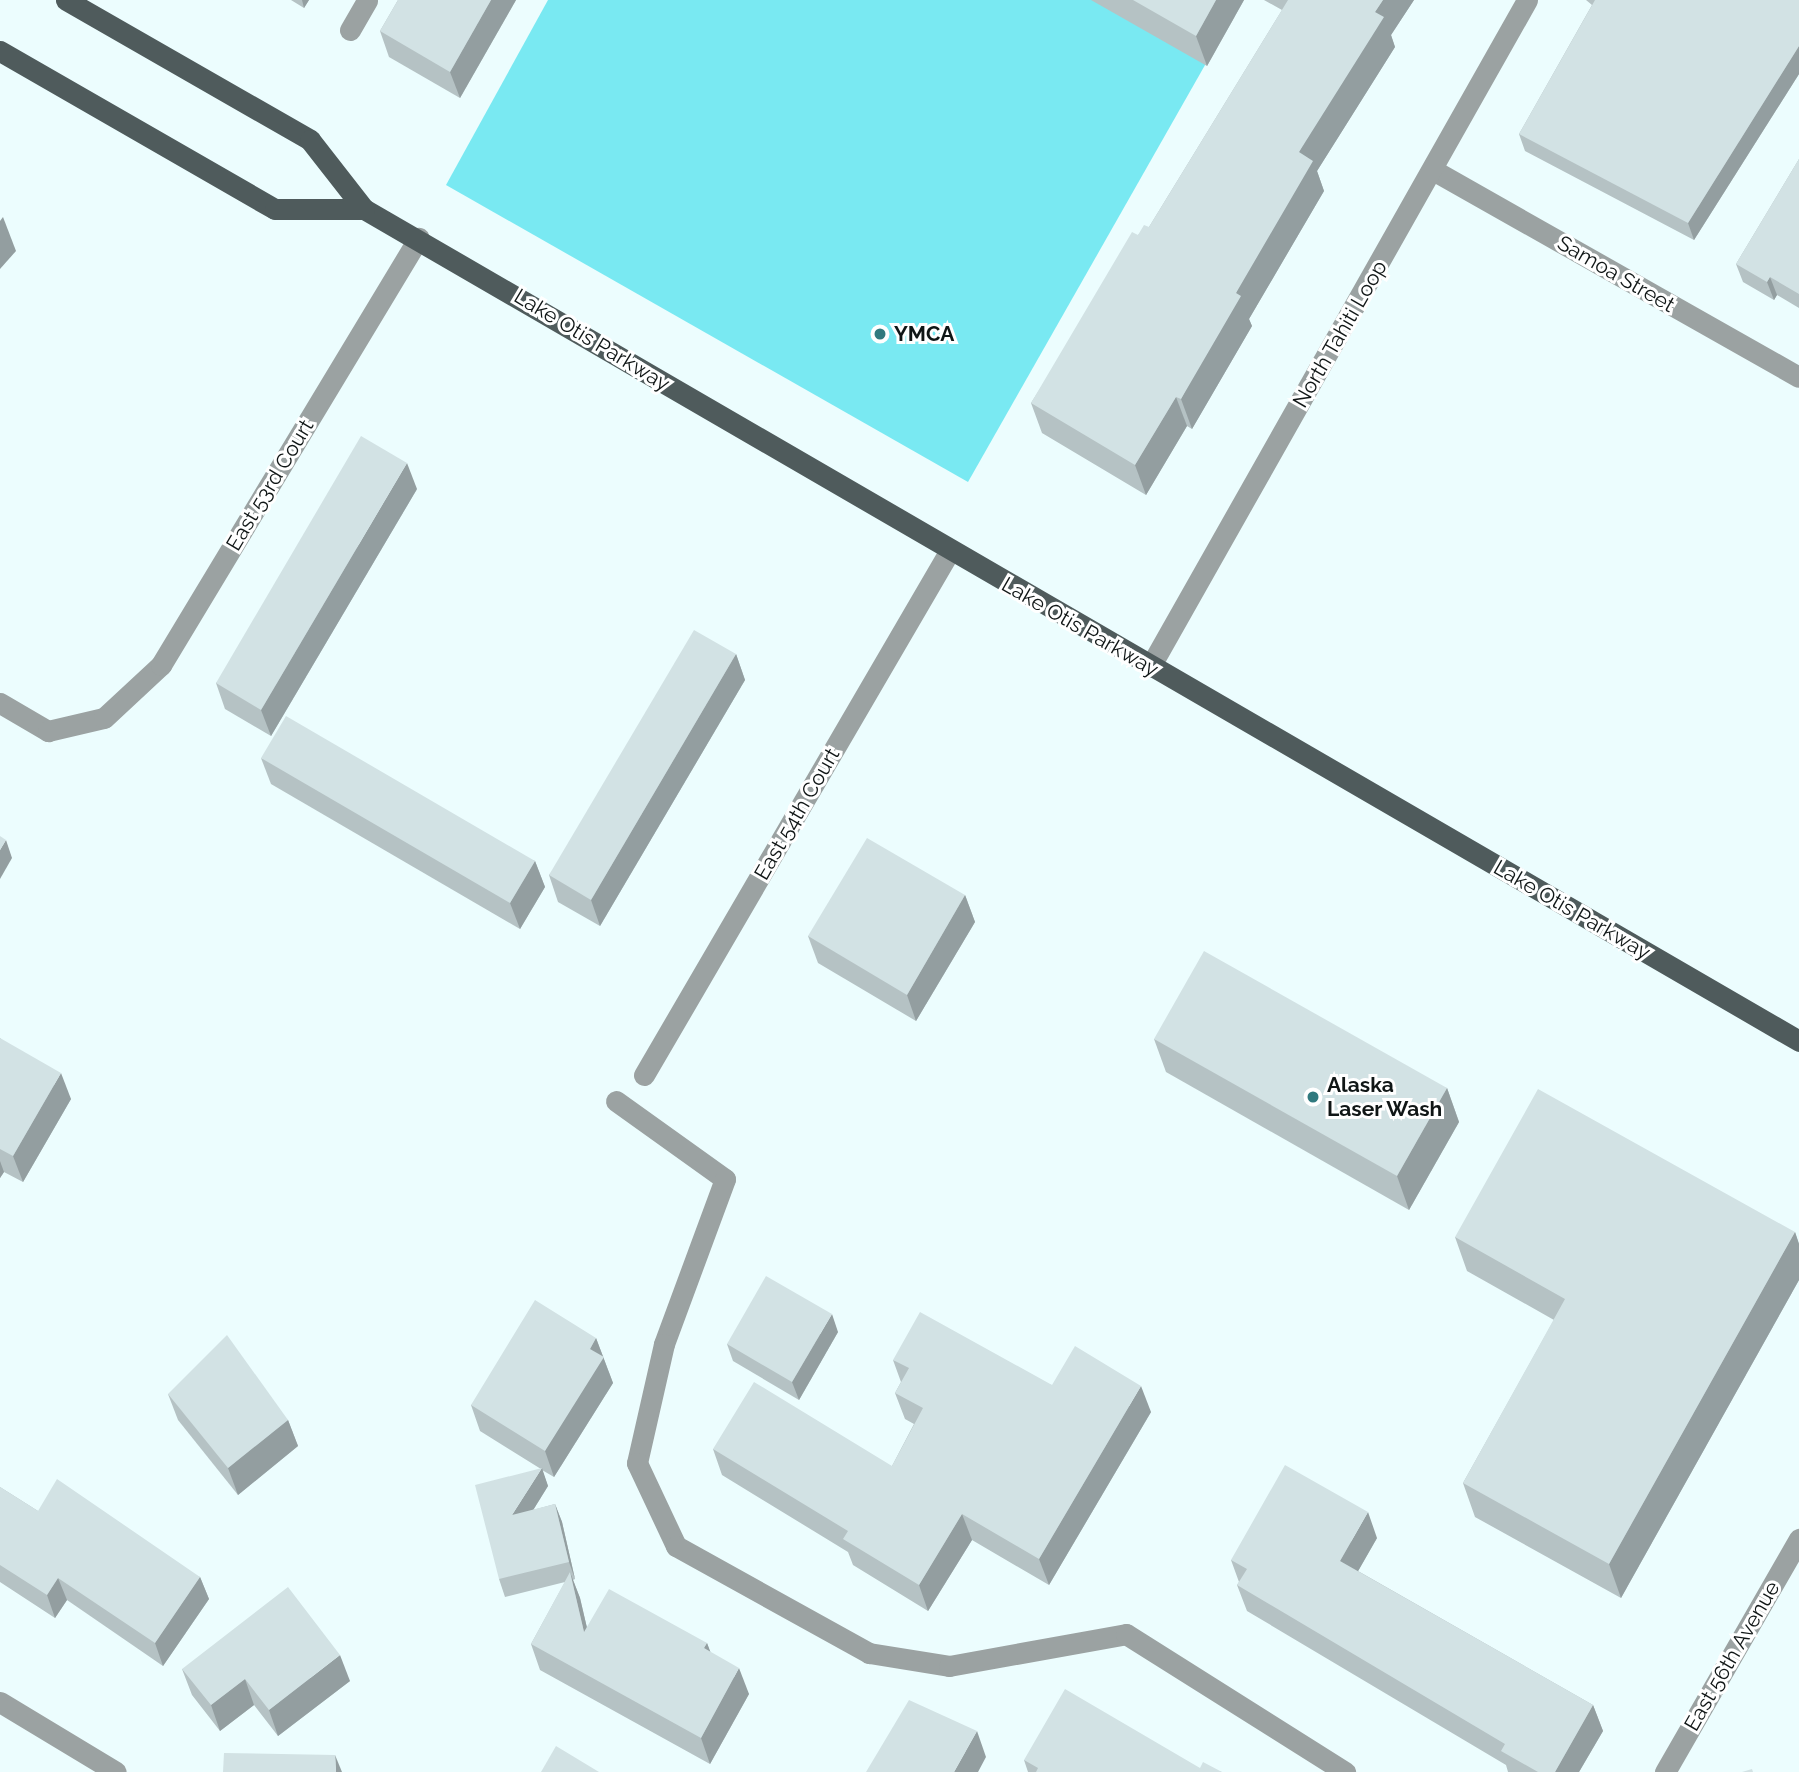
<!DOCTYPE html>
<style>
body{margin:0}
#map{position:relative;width:1799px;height:1772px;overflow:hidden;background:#ecfdfe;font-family:Raleway,sans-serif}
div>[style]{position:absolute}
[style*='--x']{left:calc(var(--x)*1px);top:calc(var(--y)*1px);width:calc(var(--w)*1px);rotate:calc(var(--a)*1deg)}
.green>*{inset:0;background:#79e9f2}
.minor>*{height:21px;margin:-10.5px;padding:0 10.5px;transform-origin:10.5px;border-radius:10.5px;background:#9ba2a2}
.major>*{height:21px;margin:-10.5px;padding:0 10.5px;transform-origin:10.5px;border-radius:10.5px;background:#4f5b5c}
.wall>*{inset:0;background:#b5c2c4}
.shaded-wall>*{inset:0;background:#939ea0}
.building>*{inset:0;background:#d2e2e4}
.dots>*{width:19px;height:19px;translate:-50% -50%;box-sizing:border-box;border:4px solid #fff;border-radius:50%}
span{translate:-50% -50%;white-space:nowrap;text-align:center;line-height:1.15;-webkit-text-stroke:6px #fff;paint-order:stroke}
.street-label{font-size:21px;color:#101616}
.poi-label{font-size:21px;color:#101616;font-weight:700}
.left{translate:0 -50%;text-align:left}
</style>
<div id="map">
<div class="green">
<i style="clip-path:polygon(548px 0,1242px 0,968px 482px,446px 185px)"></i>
</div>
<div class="minor">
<i style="--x:350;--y:30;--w:34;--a:-60"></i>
<i style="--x:1433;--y:170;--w:420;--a:29.5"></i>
<i style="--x:1150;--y:667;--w:766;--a:-60.52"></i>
<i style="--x:0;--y:703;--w:56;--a:30.3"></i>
<i style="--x:48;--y:731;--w:57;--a:-13.1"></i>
<i style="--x:104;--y:718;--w:78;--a:-42.9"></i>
<i style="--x:161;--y:665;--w:499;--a:-58.9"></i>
<i style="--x:644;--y:1075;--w:605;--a:-59.75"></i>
<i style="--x:616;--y:1101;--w:134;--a:35.6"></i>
<i style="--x:725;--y:1179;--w:176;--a:110.3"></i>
<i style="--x:664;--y:1344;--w:122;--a:102.8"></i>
<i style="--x:637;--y:1463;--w:92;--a:64.8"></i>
<i style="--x:676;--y:1546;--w:221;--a:29"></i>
<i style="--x:869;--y:1653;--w:81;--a:9.2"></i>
<i style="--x:949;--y:1666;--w:180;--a:-10.2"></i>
<i style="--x:1126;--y:1634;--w:259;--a:32.2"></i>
<i style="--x:0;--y:1702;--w:135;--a:31.1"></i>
<i style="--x:1665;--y:1772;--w:269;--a:-60.1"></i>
</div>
<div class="major">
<i style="--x:66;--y:0;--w:281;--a:29.8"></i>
<i style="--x:310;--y:140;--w:88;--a:52"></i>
<i style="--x:364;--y:209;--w:1659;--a:30.1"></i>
<i style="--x:0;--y:51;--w:317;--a:29.9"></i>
<i style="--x:275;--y:209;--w:89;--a:0"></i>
</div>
<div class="wall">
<i style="clip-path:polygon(291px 0,309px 0,304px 8px)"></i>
<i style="clip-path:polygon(398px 0,516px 0,460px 98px,389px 57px,380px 31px)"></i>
<i style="clip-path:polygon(1091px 0,1244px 0,1207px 66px)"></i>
<i style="clip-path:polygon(1264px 0,1414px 0,1391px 35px,1395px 47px,1317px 171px,1324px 191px,1249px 319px,1252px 326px,1192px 429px,1187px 426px,1146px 495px,1042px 433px,1031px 403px,1138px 235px,1149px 227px,1282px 10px)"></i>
<i style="clip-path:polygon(1586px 0,1799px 0,1799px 74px,1694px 240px,1525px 151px,1519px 134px,1592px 5px)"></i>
<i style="clip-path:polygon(1799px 159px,1799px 308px,1777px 295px,1774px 300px,1743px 282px,1736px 264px)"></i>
<i style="clip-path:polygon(417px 489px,271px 736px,225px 709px,216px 683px)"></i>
<i style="clip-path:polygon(736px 654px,745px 680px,600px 926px,558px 902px,549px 875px)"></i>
<i style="clip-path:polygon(261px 758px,535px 861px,545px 887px,520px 929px,271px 784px)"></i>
<i style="clip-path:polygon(965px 895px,975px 922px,916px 1021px,818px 963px,808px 936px)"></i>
<i style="clip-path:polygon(0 1038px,71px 1099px,23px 1182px,4px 1172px,0 1178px)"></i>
<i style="clip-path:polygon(1154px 1039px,1447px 1088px,1459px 1122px,1409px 1210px,1166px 1072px)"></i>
<i style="clip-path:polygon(1795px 1232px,1799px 1244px,1799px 1280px,1621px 1598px,1475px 1517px,1463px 1483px,1554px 1320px,1467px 1271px,1455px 1237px)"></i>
<i style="clip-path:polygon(838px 1332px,799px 1400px,733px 1361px,727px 1344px)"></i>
<i style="clip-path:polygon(596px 1338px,613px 1383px,554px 1477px,542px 1470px,548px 1486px,533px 1510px,555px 1504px,562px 1522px,575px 1579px,573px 1580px,580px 1598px,587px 1628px,707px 1643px,710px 1652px,749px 1694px,710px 1764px,540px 1670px,531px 1644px,565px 1582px,505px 1597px,499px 1579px,541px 1469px,480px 1431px,471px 1405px)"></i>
<i style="clip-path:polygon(893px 1360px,1052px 1385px,1151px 1412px,1049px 1585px,972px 1540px,928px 1611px,853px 1565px,848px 1552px,722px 1475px,713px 1449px,892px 1466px,914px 1424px,905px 1419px,895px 1393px,901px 1382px)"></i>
<i style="clip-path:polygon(168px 1394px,288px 1420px,298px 1446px,238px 1495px,178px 1420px)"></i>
<i style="clip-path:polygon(0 1487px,38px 1511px,200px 1577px,209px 1599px,163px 1666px,67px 1600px,55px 1618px,0 1582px)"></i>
<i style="clip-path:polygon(1377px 1538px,1358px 1571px,1593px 1705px,1603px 1731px,1579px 1772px,1508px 1772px,1506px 1765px,1247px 1611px,1237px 1585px,1239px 1582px,1231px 1560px)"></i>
<i style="clip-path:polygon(182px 1669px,350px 1681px,278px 1736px,254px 1705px,220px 1731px,192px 1695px)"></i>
<i style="clip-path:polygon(1024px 1760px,1200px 1768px,1222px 1772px,1028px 1772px)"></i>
</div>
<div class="shaded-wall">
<i style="clip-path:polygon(302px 0,309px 0,304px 8px)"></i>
<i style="clip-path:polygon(491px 0,516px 0,460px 98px,450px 72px)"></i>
<i style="clip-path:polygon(1216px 0,1244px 0,1207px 66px,1196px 36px)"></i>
<i style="clip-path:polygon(1383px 0,1414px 0,1391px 35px,1395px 47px,1317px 171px,1324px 191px,1249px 319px,1252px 326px,1192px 429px,1181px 399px,1236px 293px,1299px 152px,1375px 12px)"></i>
<i style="clip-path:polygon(1799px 46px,1799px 74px,1694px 240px,1688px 223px)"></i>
<i style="clip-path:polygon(3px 217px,16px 251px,0 269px,0 221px)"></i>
<i style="clip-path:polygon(1770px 277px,1777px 295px,1774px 300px,1767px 282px)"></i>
<i style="clip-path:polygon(1176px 397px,1187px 426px,1146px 495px,1135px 465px)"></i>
<i style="clip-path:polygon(407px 463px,417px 489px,271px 736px,261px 710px)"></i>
<i style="clip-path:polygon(736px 654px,745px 680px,600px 926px,591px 900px)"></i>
<i style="clip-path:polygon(6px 840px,12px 858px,0 879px,0 850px)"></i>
<i style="clip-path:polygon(535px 861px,545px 887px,520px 929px,510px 903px)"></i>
<i style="clip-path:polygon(965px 895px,975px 922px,916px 1021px,907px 995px)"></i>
<i style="clip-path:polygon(61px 1073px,71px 1099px,23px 1182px,13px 1156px)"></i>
<i style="clip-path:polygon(1447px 1088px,1459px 1122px,1409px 1210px,1397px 1176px)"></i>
<i style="clip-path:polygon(0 1161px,4px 1172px,0 1178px)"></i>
<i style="clip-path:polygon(1795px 1232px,1799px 1244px,1799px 1280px,1621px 1598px,1609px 1564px)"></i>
<i style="clip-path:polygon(832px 1314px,838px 1332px,799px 1400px,792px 1382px)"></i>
<i style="clip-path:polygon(596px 1338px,613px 1383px,554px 1477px,545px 1451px,590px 1349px)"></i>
<i style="clip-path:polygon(1141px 1386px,1151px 1412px,1049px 1585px,1039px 1559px)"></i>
<i style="clip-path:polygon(288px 1420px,298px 1446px,238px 1495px,228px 1468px)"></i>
<i style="clip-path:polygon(542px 1468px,548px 1486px,519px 1533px,512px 1515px)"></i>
<i style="clip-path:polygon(555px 1504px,562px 1522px,575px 1579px,569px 1562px)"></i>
<i style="clip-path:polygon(1368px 1512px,1377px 1538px,1349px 1587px,1340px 1561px)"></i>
<i style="clip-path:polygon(962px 1514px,972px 1540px,928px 1611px,919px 1585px)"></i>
<i style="clip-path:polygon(570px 1572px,580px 1598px,594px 1658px,584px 1632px)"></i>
<i style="clip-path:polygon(200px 1577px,209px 1599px,163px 1666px,155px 1643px)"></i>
<i style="clip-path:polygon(58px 1578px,67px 1600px,55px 1618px,47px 1595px)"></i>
<i style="clip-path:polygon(707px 1643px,717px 1669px,704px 1648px)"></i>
<i style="clip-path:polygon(340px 1655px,350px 1681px,278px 1736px,269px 1710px)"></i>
<i style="clip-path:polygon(739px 1668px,749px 1694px,710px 1764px,701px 1738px)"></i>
<i style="clip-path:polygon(245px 1679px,254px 1705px,220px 1731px,211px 1705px)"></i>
<i style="clip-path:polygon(1593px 1705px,1603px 1731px,1579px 1772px,1555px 1772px)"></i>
<i style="clip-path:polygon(977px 1731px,986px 1757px,978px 1772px,954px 1772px)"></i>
<i style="clip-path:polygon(335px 1755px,342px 1772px,336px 1772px)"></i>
</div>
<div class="building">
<i style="clip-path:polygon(398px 0,491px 0,450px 72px,380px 31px)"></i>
<i style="clip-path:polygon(1133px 0,1216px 0,1196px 36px)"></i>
<i style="clip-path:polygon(1288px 0,1383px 0,1375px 12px,1384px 17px,1299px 152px,1313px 161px,1236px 293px,1241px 296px,1181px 399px,1176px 397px,1135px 465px,1031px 403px,1132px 232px,1138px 235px,1144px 225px,1149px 227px)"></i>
<i style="clip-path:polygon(1595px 0,1799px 0,1799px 46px,1688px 223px,1519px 134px)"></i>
<i style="clip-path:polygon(1799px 159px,1799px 294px,1770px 277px,1767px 282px,1736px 264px)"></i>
<i style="clip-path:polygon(361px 436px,407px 463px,261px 710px,216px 683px)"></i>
<i style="clip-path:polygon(694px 630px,736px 654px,591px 900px,549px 875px)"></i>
<i style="clip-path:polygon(286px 716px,535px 861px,510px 903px,261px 758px)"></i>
<i style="clip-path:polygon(0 836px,6px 840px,0 850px)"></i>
<i style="clip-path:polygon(867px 838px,965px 895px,907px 995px,808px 936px)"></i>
<i style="clip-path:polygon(1204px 951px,1447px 1088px,1397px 1176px,1154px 1039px)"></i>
<i style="clip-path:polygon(0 1038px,61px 1073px,13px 1156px,0 1149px)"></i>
<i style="clip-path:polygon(1538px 1089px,1795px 1232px,1609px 1564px,1463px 1483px,1565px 1299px,1455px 1237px)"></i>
<i style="clip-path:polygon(766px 1276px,832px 1314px,792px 1382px,727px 1344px)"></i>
<i style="clip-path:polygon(535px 1300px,596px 1338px,590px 1349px,604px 1357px,545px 1451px,471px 1405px)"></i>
<i style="clip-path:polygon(920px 1312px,1052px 1385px,1075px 1346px,1141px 1386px,1039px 1559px,962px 1514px,919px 1585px,843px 1539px,848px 1531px,713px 1449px,754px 1382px,892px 1466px,923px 1408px,895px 1393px,909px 1368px,893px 1360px)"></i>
<i style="clip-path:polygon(227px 1335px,288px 1420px,228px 1468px,168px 1394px)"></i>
<i style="clip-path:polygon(1285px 1465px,1368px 1512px,1340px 1561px,1593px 1705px,1555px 1772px,1538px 1772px,1501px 1751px,1505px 1744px,1237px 1585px,1247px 1569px,1231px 1560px)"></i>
<i style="clip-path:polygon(542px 1468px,512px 1515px,555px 1504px,569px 1562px,499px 1579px,475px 1485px)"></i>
<i style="clip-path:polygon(57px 1479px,200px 1577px,155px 1643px,58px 1578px,47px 1595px,0 1565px,0 1487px,38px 1511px)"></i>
<i style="clip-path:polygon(570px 1572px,584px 1632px,609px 1589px,707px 1643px,704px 1648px,739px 1668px,701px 1738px,531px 1644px)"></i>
<i style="clip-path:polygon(288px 1587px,340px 1655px,269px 1710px,245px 1679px,211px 1705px,182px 1669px)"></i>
<i style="clip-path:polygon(1065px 1689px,1200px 1768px,1203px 1762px,1222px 1772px,1036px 1772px,1038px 1768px,1024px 1760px)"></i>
<i style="clip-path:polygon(909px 1700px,977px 1731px,954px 1772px,866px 1772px)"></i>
<i style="clip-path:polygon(556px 1746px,599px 1772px,541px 1772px)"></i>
<i style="clip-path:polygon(224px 1753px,335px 1755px,336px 1772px,223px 1772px)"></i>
<i style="clip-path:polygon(1752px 1769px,1753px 1772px,1742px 1772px)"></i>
</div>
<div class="dots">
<i style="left:880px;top:334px;background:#30797e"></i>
<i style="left:1313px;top:1097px;background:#30797e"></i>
</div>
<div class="street-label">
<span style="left:1616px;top:274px;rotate:30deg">Samoa Street</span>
<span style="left:1340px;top:334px;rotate:-60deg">North Tahiti Loop</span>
<span style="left:592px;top:340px;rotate:31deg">Lake Otis Parkway</span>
<span style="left:270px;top:485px;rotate:-59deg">East 53rd Court</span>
<span style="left:1080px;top:627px;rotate:30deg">Lake Otis Parkway</span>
<span style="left:797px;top:814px;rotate:-60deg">East 54th Court</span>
<span style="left:1572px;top:910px;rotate:30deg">Lake Otis Parkway</span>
<span style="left:1732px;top:1656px;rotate:-60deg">East 56th Avenue</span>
</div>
<div class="poi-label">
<span class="left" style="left:894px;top:334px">YMCA</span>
<span class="left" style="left:1327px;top:1097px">Alaska<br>Laser Wash</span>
</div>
</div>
